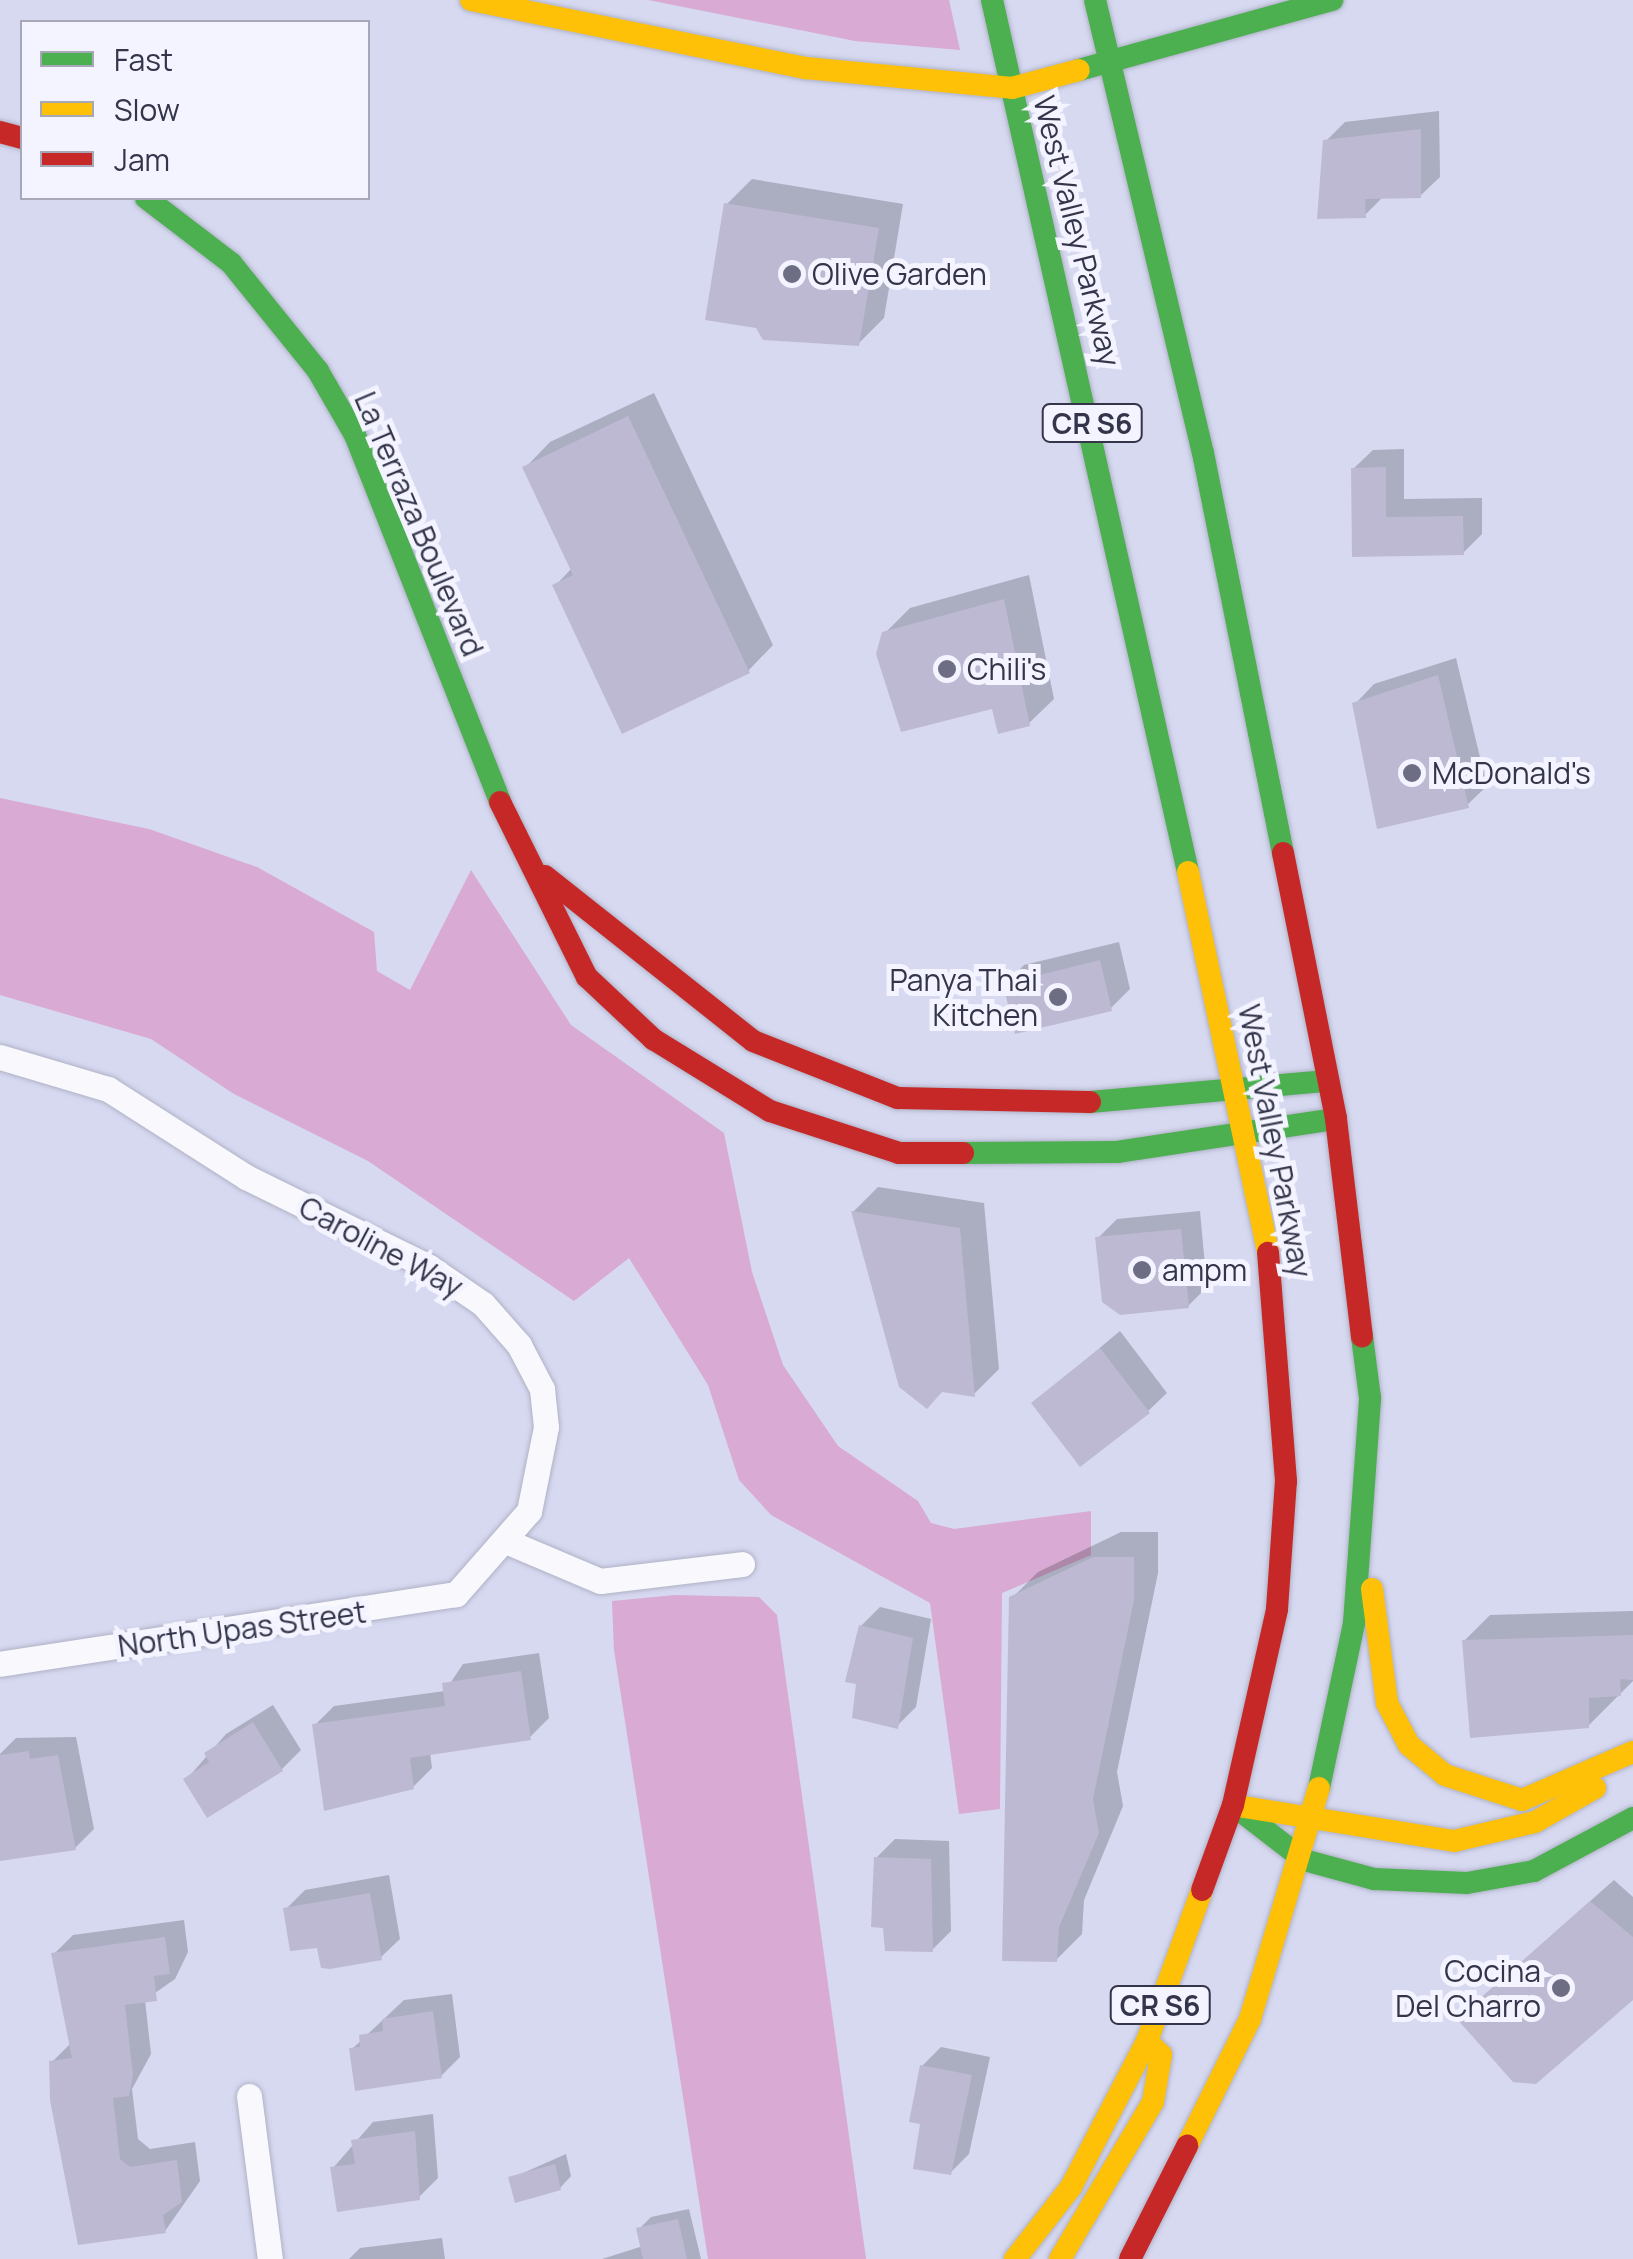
<!DOCTYPE html>
<style>
body{margin:0}
#map{position:relative;width:1633px;height:2259px;overflow:hidden;background:#d6d9f0;font-family:Manrope,sans-serif}
div>[style]{position:absolute}
[style*='--x']{left:calc(var(--x)*1px);top:calc(var(--y)*1px);width:calc(var(--w)*1px);rotate:calc(var(--a)*1deg)}
.green>*{inset:0;background:#d9aad4}
.shadow>*{inset:0;background:#0003}
.building>*{inset:0;background:#beb9d3}
.roads{filter:drop-shadow(0 0 2px #b0b2c6) drop-shadow(0 0 2px #b0b2c6)}
.street>*{height:25px;margin:-12.5px;padding:0 12.5px;transform-origin:12.5px;border-radius:12.5px;background:#f9f9fd}
.fast>*{height:22px;margin:-11px;padding:0 11px;transform-origin:11px;border-radius:11px;background:#4caf50}
.slow>*{height:22px;margin:-11px;padding:0 11px;transform-origin:11px;border-radius:11px;background:#ffc107}
.jam>*{height:22px;margin:-11px;padding:0 11px;transform-origin:11px;border-radius:11px;background:#c62828}
.dots>*{width:28px;height:28px;translate:-50% -50%;box-sizing:border-box;border:5px solid #f3f4ff;border-radius:50%}
span{translate:-50% -50%;white-space:nowrap;text-align:center;line-height:1.15;-webkit-text-stroke:10px #f3f4ff;paint-order:stroke}
.shield-label span{padding:2px 8px;background:#f3f4ff;border:2px solid;border-radius:8px;-webkit-text-stroke-width:0}
.shield-label{font-size:28px;color:#34354a;font-weight:700}
.street-label{font-size:30px;color:#34354a}
.poi-label{font-size:30px;color:#34354a}
.left{translate:0 -50%;text-align:left}
.right{translate:-100% -50%;text-align:right}
.legend{position:absolute;left:20px;top:20px;width:350px;height:180px;box-sizing:border-box;background:#f3f4ff;border:2px solid #a7a8b7;margin:0;padding:12px 18px;list-style:none;font-size:30px;color:#34354a}
.legend li{display:flex;align-items:center;gap:20px;height:50px}
.legend b{width:50px;border:2px solid #a7a8b7}
</style>
<div id="map">
<div class="green">
<i style="clip-path:polygon(648px 0,949px 0,960px 50px,855px 41px)"></i>
<i style="clip-path:polygon(0 798px,149px 829px,257px 867px,374px 932px,377px 971px,410px 990px,471px 870px,571px 1025px,724px 1133px,752px 1272px,783px 1365px,838px 1446px,918px 1501px,931px 1523px,954px 1529px,1091px 1511px,1091px 1555px,1002px 1593px,1000px 1809px,959px 1814px,930px 1603px,771px 1515px,739px 1480px,708px 1385px,629px 1258px,574px 1301px,368px 1161px,234px 1094px,151px 1039px,0 995px)"></i>
<i style="clip-path:polygon(675px 1595px,759px 1597px,777px 1615px,866px 2259px,708px 2259px,614px 1650px,612px 1601px)"></i>
</div>
<div class="shadow">
<i style="clip-path:polygon(1439px 111px,1440px 177px,1420px 196px,1384px 196px,1364px 216px,1325px 142px,1345px 122px)"></i>
<i style="clip-path:polygon(752px 179px,903px 204px,884px 318px,858px 344px,764px 338px,727px 204px)"></i>
<i style="clip-path:polygon(654px 393px,773px 645px,748px 671px,555px 586px,572px 568px,525px 468px,550px 442px)"></i>
<i style="clip-path:polygon(1404px 449px,1404px 499px,1482px 498px,1482px 534px,1463px 553px,1354px 554px,1353px 469px,1373px 450px)"></i>
<i style="clip-path:polygon(1029px 575px,1054px 699px,1028px 724px,884px 634px,910px 608px)"></i>
<i style="clip-path:polygon(1456px 658px,1487px 786px,1467px 805px,1355px 704px,1374px 684px)"></i>
<i style="clip-path:polygon(1119px 942px,1130px 989px,1111px 1008px,1005px 984px,1024px 965px)"></i>
<i style="clip-path:polygon(878px 1187px,984px 1203px,999px 1369px,974px 1394px,853px 1212px)"></i>
<i style="clip-path:polygon(1200px 1211px,1207px 1287px,1188px 1306px,1098px 1238px,1117px 1219px)"></i>
<i style="clip-path:polygon(1120px 1331px,1167px 1393px,1148px 1411px,1034px 1403px)"></i>
<i style="clip-path:polygon(1121px 1532px,1158px 1532px,1158px 1573px,1117px 1772px,1123px 1806px,1084px 1900px,1082px 1934px,1056px 1960px,1012px 1598px,1038px 1572px)"></i>
<i style="clip-path:polygon(880px 1607px,931px 1619px,916px 1707px,897px 1726px,861px 1626px)"></i>
<i style="clip-path:polygon(1633px 1611px,1633px 1681px,1588px 1726px,1472px 1735px,1464px 1641px,1490px 1615px)"></i>
<i style="clip-path:polygon(539px 1653px,549px 1718px,530px 1737px,430px 1752px,432px 1768px,413px 1787px,315px 1725px,334px 1706px,445px 1691px,463px 1664px)"></i>
<i style="clip-path:polygon(273px 1705px,301px 1750px,282px 1769px,186px 1780px,226px 1734px)"></i>
<i style="clip-path:polygon(76px 1737px,94px 1829px,75px 1848px,0 1858px,0 1754px,16px 1738px)"></i>
<i style="clip-path:polygon(895px 1839px,949px 1841px,951px 1931px,932px 1950px,876px 1858px)"></i>
<i style="clip-path:polygon(389px 1875px,400px 1939px,380px 1958px,320px 1945px,286px 1909px,305px 1890px)"></i>
<i style="clip-path:polygon(1614px 1880px,1633px 1897px,1633px 1992px,1483px 1996px)"></i>
<i style="clip-path:polygon(184px 1920px,188px 1952px,175px 1979px,145px 2000px,151px 2054px,132px 2089px,138px 2139px,150px 2149px,195px 2142px,200px 2181px,165px 2231px,52px 2062px,72px 2042px,54px 1954px,73px 1935px)"></i>
<i style="clip-path:polygon(452px 1994px,460px 2057px,441px 2076px,352px 2049px,404px 2000px)"></i>
<i style="clip-path:polygon(941px 2047px,990px 2057px,969px 2154px,950px 2173px,923px 2122px,922px 2066px)"></i>
<i style="clip-path:polygon(433px 2114px,438px 2178px,419px 2197px,333px 2168px,373px 2122px)"></i>
<i style="clip-path:polygon(566px 2154px,571px 2176px,560px 2188px,514px 2177px)"></i>
<i style="clip-path:polygon(689px 2209px,701px 2259px,602px 2259px,643px 2246px,639px 2229px,651px 2217px)"></i>
<i style="clip-path:polygon(442px 2238px,445px 2259px,349px 2259px,360px 2248px)"></i>
</div>
<div class="building">
<i style="clip-path:polygon(1421px 129px,1421px 198px,1365px 199px,1366px 218px,1317px 219px,1323px 140px)"></i>
<i style="clip-path:polygon(724px 203px,879px 228px,859px 346px,763px 340px,756px 328px,705px 320px)"></i>
<i style="clip-path:polygon(628px 416px,750px 673px,622px 734px,552px 585px,573px 575px,522px 467px)"></i>
<i style="clip-path:polygon(1386px 467px,1386px 517px,1463px 516px,1464px 555px,1352px 557px,1351px 468px)"></i>
<i style="clip-path:polygon(1004px 599px,1030px 726px,998px 734px,992px 709px,901px 732px,876px 654px,882px 632px)"></i>
<i style="clip-path:polygon(1438px 675px,1469px 808px,1377px 829px,1352px 703px)"></i>
<i style="clip-path:polygon(1100px 960px,1112px 1011px,1015px 1034px,1003px 984px)"></i>
<i style="clip-path:polygon(851px 1211px,960px 1228px,975px 1397px,942px 1392px,927px 1409px,899px 1387px)"></i>
<i style="clip-path:polygon(1181px 1229px,1189px 1308px,1120px 1315px,1102px 1302px,1095px 1237px)"></i>
<i style="clip-path:polygon(1100px 1348px,1150px 1413px,1080px 1467px,1031px 1403px)"></i>
<i style="clip-path:polygon(1093px 1557px,1134px 1557px,1134px 1600px,1093px 1799px,1099px 1833px,1059px 1927px,1057px 1962px,1002px 1961px,1009px 1597px)"></i>
<i style="clip-path:polygon(859px 1625px,913px 1638px,898px 1729px,852px 1718px,856px 1684px,845px 1682px)"></i>
<i style="clip-path:polygon(1633px 1635px,1633px 1680px,1620px 1679px,1621px 1696px,1589px 1698px,1589px 1728px,1470px 1738px,1462px 1640px)"></i>
<i style="clip-path:polygon(521px 1671px,531px 1740px,410px 1758px,414px 1789px,324px 1811px,312px 1724px,445px 1706px,442px 1683px)"></i>
<i style="clip-path:polygon(253px 1722px,283px 1771px,207px 1818px,183px 1779px,209px 1762px,204px 1753px)"></i>
<i style="clip-path:polygon(29px 1751px,30px 1759px,58px 1755px,76px 1850px,0 1861px,0 1755px)"></i>
<i style="clip-path:polygon(874px 1857px,931px 1859px,933px 1952px,885px 1951px,883px 1928px,871px 1927px)"></i>
<i style="clip-path:polygon(370px 1893px,382px 1960px,330px 1969px,321px 1968px,317px 1948px,290px 1951px,283px 1908px)"></i>
<i style="clip-path:polygon(1590px 1901px,1633px 1937px,1633px 2000px,1536px 2084px,1513px 2082px,1457px 2019px)"></i>
<i style="clip-path:polygon(165px 1937px,170px 1974px,154px 1976px,157px 2001px,125px 2005px,133px 2075px,129px 2096px,113px 2098px,120px 2159px,130px 2167px,177px 2160px,182px 2202px,163px 2215px,166px 2233px,78px 2245px,50px 2100px,49px 2061px,72px 2058px,51px 1953px)"></i>
<i style="clip-path:polygon(433px 2011px,442px 2078px,355px 2091px,349px 2048px,360px 2047px,359px 2035px,383px 2031px,382px 2019px)"></i>
<i style="clip-path:polygon(920px 2065px,972px 2075px,951px 2175px,913px 2169px,920px 2124px,909px 2122px)"></i>
<i style="clip-path:polygon(415px 2131px,420px 2200px,337px 2212px,330px 2167px,355px 2164px,351px 2140px)"></i>
<i style="clip-path:polygon(555px 2164px,561px 2190px,515px 2203px,508px 2177px)"></i>
<i style="clip-path:polygon(678px 2219px,687px 2259px,643px 2259px,636px 2228px)"></i>
</div>
<div class="roads">
<div class="street">
<i style="--x:0;--y:1057;--w:113;--a:16.5"></i>
<i style="--x:108;--y:1089;--w:164;--a:32.5"></i>
<i style="--x:246;--y:1177;--w:204;--a:26.2"></i>
<i style="--x:429;--y:1267;--w:65;--a:34.4"></i>
<i style="--x:483;--y:1304;--w:55;--a:48.7"></i>
<i style="--x:519;--y:1345;--w:50;--a:62.4"></i>
<i style="--x:542;--y:1389;--w:38;--a:84"></i>
<i style="--x:546;--y:1427;--w:86;--a:101.4"></i>
<i style="--x:529;--y:1511;--w:111;--a:131.3"></i>
<i style="--x:456;--y:1594;--w:461;--a:171.3"></i>
<i style="--x:508;--y:1542;--w:100;--a:23"></i>
<i style="--x:600;--y:1581;--w:143;--a:-6.8"></i>
<i style="--x:249;--y:2096;--w:164;--a:82.7"></i>
</div>
<div class="fast">
<i style="--x:992;--y:0;--w:894;--a:77.33"></i>
<i style="--x:1095;--y:0;--w:466;--a:76.6"></i>
<i style="--x:1203;--y:453;--w:408;--a:78.7"></i>
<i style="--x:1079;--y:70;--w:263;--a:-15.5"></i>
<i style="--x:146;--y:198;--w:107;--a:37.4"></i>
<i style="--x:231;--y:263;--w:139;--a:51.1"></i>
<i style="--x:318;--y:371;--w:74;--a:60"></i>
<i style="--x:355;--y:435;--w:395;--a:68.4"></i>
<i style="--x:1090;--y:1102;--w:238;--a:-5.1"></i>
<i style="--x:963;--y:1153;--w:154;--a:-0.4"></i>
<i style="--x:1117;--y:1152;--w:221;--a:-8.6"></i>
<i style="--x:1319;--y:1788;--w:169;--a:-78"></i>
<i style="--x:1354;--y:1623;--w:226;--a:-85.9"></i>
<i style="--x:1370;--y:1398;--w:63;--a:-97.4"></i>
<i style="--x:1233;--y:1805;--w:90;--a:37.8"></i>
<i style="--x:1304;--y:1860;--w:73;--a:15.2"></i>
<i style="--x:1374;--y:1879;--w:93;--a:2.5"></i>
<i style="--x:1467;--y:1883;--w:68;--a:-10.2"></i>
<i style="--x:1534;--y:1871;--w:112;--a:-28.2"></i>
</div>
<div class="slow">
<i style="--x:471;--y:0;--w:342;--a:11.5"></i>
<i style="--x:806;--y:68;--w:207;--a:5.5"></i>
<i style="--x:1012;--y:88;--w:69;--a:-15"></i>
<i style="--x:1188;--y:872;--w:389;--a:78.1"></i>
<i style="--x:1372;--y:1589;--w:115;--a:82.5"></i>
<i style="--x:1387;--y:1703;--w:47;--a:62.4"></i>
<i style="--x:1409;--y:1745;--w:47;--a:39.8"></i>
<i style="--x:1445;--y:1775;--w:81;--a:18"></i>
<i style="--x:1522;--y:1800;--w:121;--a:-23.4"></i>
<i style="--x:1238;--y:1806;--w:219;--a:9.2"></i>
<i style="--x:1454;--y:1841;--w:83;--a:-13.2"></i>
<i style="--x:1535;--y:1822;--w:69;--a:-29.5"></i>
<i style="--x:1187;--y:2146;--w:142;--a:-63.6"></i>
<i style="--x:1250;--y:2019;--w:241;--a:-73.4"></i>
<i style="--x:1015;--y:2259;--w:91;--a:-52.1"></i>
<i style="--x:1071;--y:2187;--w:165;--a:-62.5"></i>
<i style="--x:1147;--y:2041;--w:161;--a:-70"></i>
<i style="--x:1060;--y:2259;--w:182;--a:-59.4"></i>
<i style="--x:1153;--y:2102;--w:48;--a:-80.3"></i>
<i style="--x:1161;--y:2055;--w:20;--a:-135"></i>
</div>
<div class="jam">
<i style="--x:0;--y:132;--w:23;--a:15"></i>
<i style="--x:500;--y:802;--w:195;--a:63.6"></i>
<i style="--x:587;--y:977;--w:91;--a:43.2"></i>
<i style="--x:653;--y:1039;--w:137;--a:31.6"></i>
<i style="--x:770;--y:1111;--w:136;--a:18"></i>
<i style="--x:899;--y:1153;--w:64;--a:0"></i>
<i style="--x:1283;--y:853;--w:271;--a:78.7"></i>
<i style="--x:1336;--y:1119;--w:219;--a:83.2"></i>
<i style="--x:545;--y:876;--w:265;--a:38.4"></i>
<i style="--x:753;--y:1041;--w:156;--a:21.5"></i>
<i style="--x:898;--y:1098;--w:192;--a:1.2"></i>
<i style="--x:1202;--y:1890;--w:90;--a:-70"></i>
<i style="--x:1233;--y:1805;--w:201;--a:-77.3"></i>
<i style="--x:1277;--y:1609;--w:128;--a:-86"></i>
<i style="--x:1286;--y:1481;--w:229;--a:-94.5"></i>
<i style="--x:1130;--y:2259;--w:127;--a:-63.2"></i>
</div>
</div>
<div class="dots">
<i style="left:792px;top:274px;background:#6d6e84"></i>
<i style="left:947px;top:669px;background:#6d6e84"></i>
<i style="left:1412px;top:773px;background:#6d6e84"></i>
<i style="left:1058px;top:997px;background:#6d6e84"></i>
<i style="left:1142px;top:1270px;background:#6d6e84"></i>
<i style="left:1561px;top:1988px;background:#6d6e84"></i>
</div>
<div class="shield-label">
<span style="left:1092px;top:423px">CR S6</span>
<span style="left:1160px;top:2005px">CR S6</span>
</div>
<div class="street-label">
<span style="left:1077px;top:231px;rotate:76deg">West Valley Parkway</span>
<span style="left:419px;top:524px;rotate:67deg">La Terraza Boulevard</span>
<span style="left:1275px;top:1141px;rotate:79deg">West Valley Parkway</span>
<span style="left:381px;top:1247px;rotate:28deg">Caroline Way</span>
<span style="left:242px;top:1629px;rotate:-8deg">North Upas Street</span>
</div>
<div class="poi-label">
<span class="left" style="left:812px;top:274px">Olive Garden</span>
<span class="left" style="left:967px;top:669px">Chili's</span>
<span class="left" style="left:1432px;top:773px">McDonald's</span>
<span class="right" style="left:1038px;top:997px">Panya Thai<br>Kitchen</span>
<span class="left" style="left:1162px;top:1270px">ampm</span>
<span class="right" style="left:1541px;top:1988px">Cocina<br>Del Charro</span>
</div>
<ul class="legend">
<li><b style="height:12px;background:#4caf50"></b>Fast</li>
<li><b style="height:12px;background:#ffc107"></b>Slow</li>
<li><b style="height:12px;background:#c62828"></b>Jam</li>
</ul>
</div>
